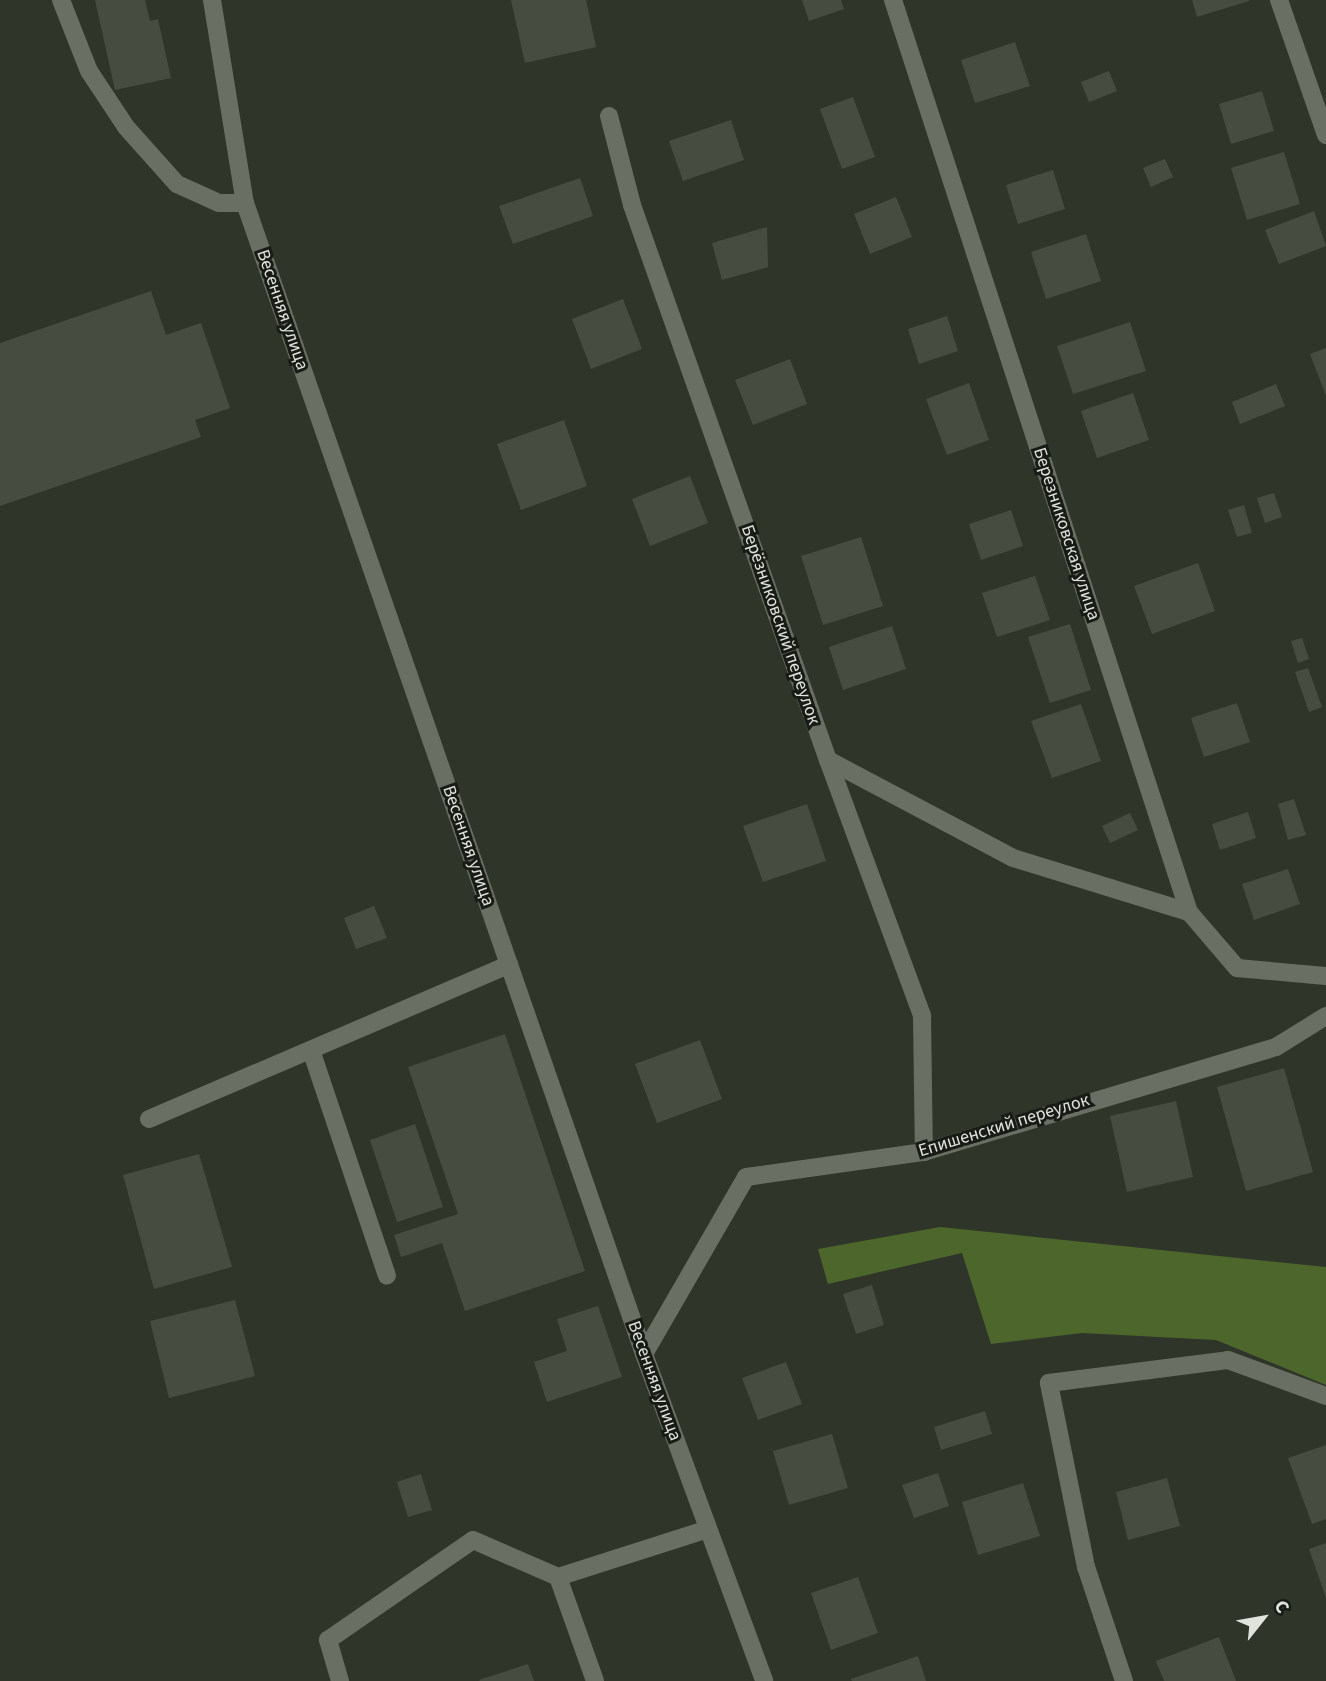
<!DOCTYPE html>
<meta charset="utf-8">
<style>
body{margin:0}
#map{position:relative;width:1326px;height:1681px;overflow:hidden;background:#2f3529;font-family:"Source Sans 3",sans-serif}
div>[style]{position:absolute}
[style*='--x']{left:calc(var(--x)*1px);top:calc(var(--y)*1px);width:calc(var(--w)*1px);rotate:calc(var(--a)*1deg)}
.green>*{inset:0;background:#4c662c}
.building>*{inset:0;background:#464d40}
.minor>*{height:18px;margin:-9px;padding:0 9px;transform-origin:9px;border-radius:9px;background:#696f62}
span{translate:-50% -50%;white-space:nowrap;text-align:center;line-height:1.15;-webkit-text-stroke:6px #191c16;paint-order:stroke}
.street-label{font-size:18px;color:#e0e4dc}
.north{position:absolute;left:1228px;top:1583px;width:70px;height:70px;-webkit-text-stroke:5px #191c16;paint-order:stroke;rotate:59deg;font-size:19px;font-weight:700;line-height:28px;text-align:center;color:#e0e4dc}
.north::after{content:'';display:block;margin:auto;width:24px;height:32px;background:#e0e4dc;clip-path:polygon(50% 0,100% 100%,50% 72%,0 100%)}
</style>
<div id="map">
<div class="green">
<i style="clip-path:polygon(940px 1227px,1326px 1267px,1326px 1385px,1216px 1340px,1082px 1333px,991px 1344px,962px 1253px,828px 1284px,818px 1249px)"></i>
</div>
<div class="building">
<i style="clip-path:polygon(95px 0,145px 0,150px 21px,158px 19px,171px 78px,115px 90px)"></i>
<i style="clip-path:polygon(511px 0,586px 0,596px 47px,525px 63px)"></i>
<i style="clip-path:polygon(802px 0,841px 0,844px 9px,809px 21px)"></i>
<i style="clip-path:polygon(1192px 0,1249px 0,1249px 1px,1197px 17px)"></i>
<i style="clip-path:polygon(1015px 42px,1030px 86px,975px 103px,961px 60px)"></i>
<i style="clip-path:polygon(1109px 71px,1117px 91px,1089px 102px,1081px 82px)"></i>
<i style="clip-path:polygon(1262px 91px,1274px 131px,1231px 144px,1219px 104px)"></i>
<i style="clip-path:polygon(853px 97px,875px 157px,842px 169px,820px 109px)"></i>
<i style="clip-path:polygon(731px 120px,744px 160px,683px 181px,669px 141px)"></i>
<i style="clip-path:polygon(1284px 152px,1300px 204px,1247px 220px,1231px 168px)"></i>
<i style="clip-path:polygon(1165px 159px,1173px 177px,1151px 187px,1143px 168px)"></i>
<i style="clip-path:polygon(1053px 170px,1065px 209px,1018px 224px,1006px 185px)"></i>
<i style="clip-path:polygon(580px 178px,593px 216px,513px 244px,499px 206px)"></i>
<i style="clip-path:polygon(896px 197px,912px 237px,870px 254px,854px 214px)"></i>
<i style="clip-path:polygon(1314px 211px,1326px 246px,1279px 264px,1265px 230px)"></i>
<i style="clip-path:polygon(767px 227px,768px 267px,722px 280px,712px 243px)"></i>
<i style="clip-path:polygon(1086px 234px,1101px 281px,1046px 299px,1031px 252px)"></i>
<i style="clip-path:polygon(151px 291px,166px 335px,201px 323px,230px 408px,195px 420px,201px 437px,0 506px,0 343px)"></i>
<i style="clip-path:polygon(623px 299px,642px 349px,591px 369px,572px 319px)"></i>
<i style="clip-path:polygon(947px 316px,958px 351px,919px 364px,908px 329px)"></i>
<i style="clip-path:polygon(1130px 322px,1146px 371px,1073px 394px,1057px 346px)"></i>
<i style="clip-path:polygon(1326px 348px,1326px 396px,1310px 354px)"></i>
<i style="clip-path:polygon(790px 359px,807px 404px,753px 425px,735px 380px)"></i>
<i style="clip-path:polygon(969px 383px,989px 440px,947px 455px,926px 399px)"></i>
<i style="clip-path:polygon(1276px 384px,1285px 406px,1240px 424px,1232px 402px)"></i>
<i style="clip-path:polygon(1133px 393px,1149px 440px,1097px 458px,1081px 411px)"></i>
<i style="clip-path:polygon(564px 420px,587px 486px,521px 510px,497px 444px)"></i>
<i style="clip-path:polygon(690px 476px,708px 523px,650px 546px,632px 499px)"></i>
<i style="clip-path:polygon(1274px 493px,1282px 517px,1265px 523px,1257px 498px)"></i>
<i style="clip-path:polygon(1244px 505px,1252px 533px,1237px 537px,1228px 510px)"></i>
<i style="clip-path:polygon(1011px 510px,1023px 546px,981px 560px,969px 524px)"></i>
<i style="clip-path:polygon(861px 537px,883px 606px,823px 625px,801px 556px)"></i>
<i style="clip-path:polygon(1198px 563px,1215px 611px,1152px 634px,1134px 586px)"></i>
<i style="clip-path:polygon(1035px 576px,1050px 620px,997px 637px,982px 593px)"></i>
<i style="clip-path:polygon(1070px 624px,1091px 690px,1050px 703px,1028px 637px)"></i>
<i style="clip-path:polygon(892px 626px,906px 669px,843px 690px,829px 647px)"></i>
<i style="clip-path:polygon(1302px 638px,1309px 659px,1298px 663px,1291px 641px)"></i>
<i style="clip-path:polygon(1308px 668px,1322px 707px,1309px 712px,1295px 672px)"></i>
<i style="clip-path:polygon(1237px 703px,1250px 742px,1204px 757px,1191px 718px)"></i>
<i style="clip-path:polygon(1081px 704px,1101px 761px,1052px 778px,1031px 721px)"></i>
<i style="clip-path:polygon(1294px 799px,1306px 835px,1288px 840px,1278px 804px)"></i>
<i style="clip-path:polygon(807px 804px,826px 861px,763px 882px,743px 826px)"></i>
<i style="clip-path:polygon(1248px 812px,1256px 838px,1220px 850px,1212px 824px)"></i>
<i style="clip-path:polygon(1130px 813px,1138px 830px,1110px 843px,1102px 826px)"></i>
<i style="clip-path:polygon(1288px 869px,1300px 904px,1254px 920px,1242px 884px)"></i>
<i style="clip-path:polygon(374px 906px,387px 938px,356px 949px,344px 918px)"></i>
<i style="clip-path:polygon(505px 1034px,585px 1271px,465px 1311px,442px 1243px,401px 1257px,394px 1235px,458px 1214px,408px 1067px)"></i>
<i style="clip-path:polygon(700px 1040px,722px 1099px,657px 1123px,635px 1064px)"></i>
<i style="clip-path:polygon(1284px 1068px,1313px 1172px,1246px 1191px,1217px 1087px)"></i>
<i style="clip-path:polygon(1176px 1101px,1193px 1177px,1127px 1192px,1110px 1116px)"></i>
<i style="clip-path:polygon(415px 1124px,443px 1207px,397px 1222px,370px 1140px)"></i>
<i style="clip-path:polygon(199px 1154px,232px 1267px,154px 1289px,123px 1175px)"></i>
<i style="clip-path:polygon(872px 1285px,884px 1325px,856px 1334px,843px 1294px)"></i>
<i style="clip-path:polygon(235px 1300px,255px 1376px,169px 1398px,150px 1321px)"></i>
<i style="clip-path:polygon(598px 1306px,622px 1377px,547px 1402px,534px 1362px,567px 1351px,557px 1319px)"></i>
<i style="clip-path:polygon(786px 1362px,802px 1404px,758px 1420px,742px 1378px)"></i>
<i style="clip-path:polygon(985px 1411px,992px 1434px,941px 1450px,934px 1427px)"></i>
<i style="clip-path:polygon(832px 1434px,848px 1488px,789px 1505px,773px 1451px)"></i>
<i style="clip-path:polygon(1326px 1445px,1326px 1519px,1312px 1524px,1288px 1458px)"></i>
<i style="clip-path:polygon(938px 1473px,949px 1506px,914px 1518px,902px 1485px)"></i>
<i style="clip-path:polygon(421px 1474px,432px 1510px,408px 1517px,397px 1482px)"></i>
<i style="clip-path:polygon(1167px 1478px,1180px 1526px,1128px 1540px,1116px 1492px)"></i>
<i style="clip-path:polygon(1023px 1483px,1040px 1536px,978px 1555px,962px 1502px)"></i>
<i style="clip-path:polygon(1326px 1543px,1326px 1598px,1309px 1549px)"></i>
<i style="clip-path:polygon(858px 1577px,878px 1633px,831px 1650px,811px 1593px)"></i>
<i style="clip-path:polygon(1219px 1637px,1236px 1681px,1164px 1681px,1156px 1661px)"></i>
<i style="clip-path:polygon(918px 1656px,926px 1681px,852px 1681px,851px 1679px)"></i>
<i style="clip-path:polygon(528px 1664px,534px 1681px,480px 1681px,479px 1680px)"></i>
</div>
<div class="minor">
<i style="--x:61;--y:0;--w:76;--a:68.5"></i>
<i style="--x:89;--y:71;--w:67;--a:56.5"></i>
<i style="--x:126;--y:127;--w:76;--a:48.2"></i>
<i style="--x:177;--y:184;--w:46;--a:24.3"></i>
<i style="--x:219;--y:203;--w:26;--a:0"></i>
<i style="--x:212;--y:0;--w:206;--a:80.8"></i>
<i style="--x:245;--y:203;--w:1218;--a:70.88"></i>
<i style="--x:644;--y:1354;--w:348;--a:69.8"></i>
<i style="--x:893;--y:0;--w:959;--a:72.02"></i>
<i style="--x:1189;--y:912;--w:74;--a:49.4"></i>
<i style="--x:1237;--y:968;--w:89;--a:5.1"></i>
<i style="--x:1279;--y:0;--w:143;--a:70.8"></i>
<i style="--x:609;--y:116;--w:92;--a:75.5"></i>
<i style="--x:632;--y:205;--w:589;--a:70.55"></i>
<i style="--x:828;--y:760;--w:209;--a:27.9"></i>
<i style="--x:1013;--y:858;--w:184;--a:17.1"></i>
<i style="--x:828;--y:760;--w:273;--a:69.8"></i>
<i style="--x:922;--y:1016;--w:136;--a:89.2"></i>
<i style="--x:311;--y:1050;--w:238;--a:71.4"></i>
<i style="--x:149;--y:1119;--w:392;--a:-23.2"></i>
<i style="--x:644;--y:1354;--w:204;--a:-60"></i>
<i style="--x:746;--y:1177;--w:180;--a:-8"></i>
<i style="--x:924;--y:1152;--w:367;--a:-16.6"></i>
<i style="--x:1276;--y:1047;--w:59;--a:-31.8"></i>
<i style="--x:558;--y:1577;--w:110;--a:70.4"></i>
<i style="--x:340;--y:1681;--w:43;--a:-106.3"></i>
<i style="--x:328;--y:1640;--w:176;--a:-34.6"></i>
<i style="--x:473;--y:1540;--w:93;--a:23.5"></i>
<i style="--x:558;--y:1577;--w:157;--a:-17.7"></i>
<i style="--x:1124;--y:1681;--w:120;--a:-108.4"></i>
<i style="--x:1086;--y:1567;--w:188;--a:-101.4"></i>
<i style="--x:1049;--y:1383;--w:180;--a:-7.3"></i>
<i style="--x:1228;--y:1360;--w:104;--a:20.2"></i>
</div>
<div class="street-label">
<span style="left:282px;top:310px;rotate:71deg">Весенняя улица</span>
<span style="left:1066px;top:534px;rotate:72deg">Березниковская улица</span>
<span style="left:780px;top:625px;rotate:71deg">Берёзниковский переулок</span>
<span style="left:468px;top:846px;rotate:71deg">Весенняя улица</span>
<span style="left:1004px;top:1126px;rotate:-17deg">Епишенский переулок</span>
<span style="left:654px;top:1381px;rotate:70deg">Весенняя улица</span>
</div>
<div class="north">С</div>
</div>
